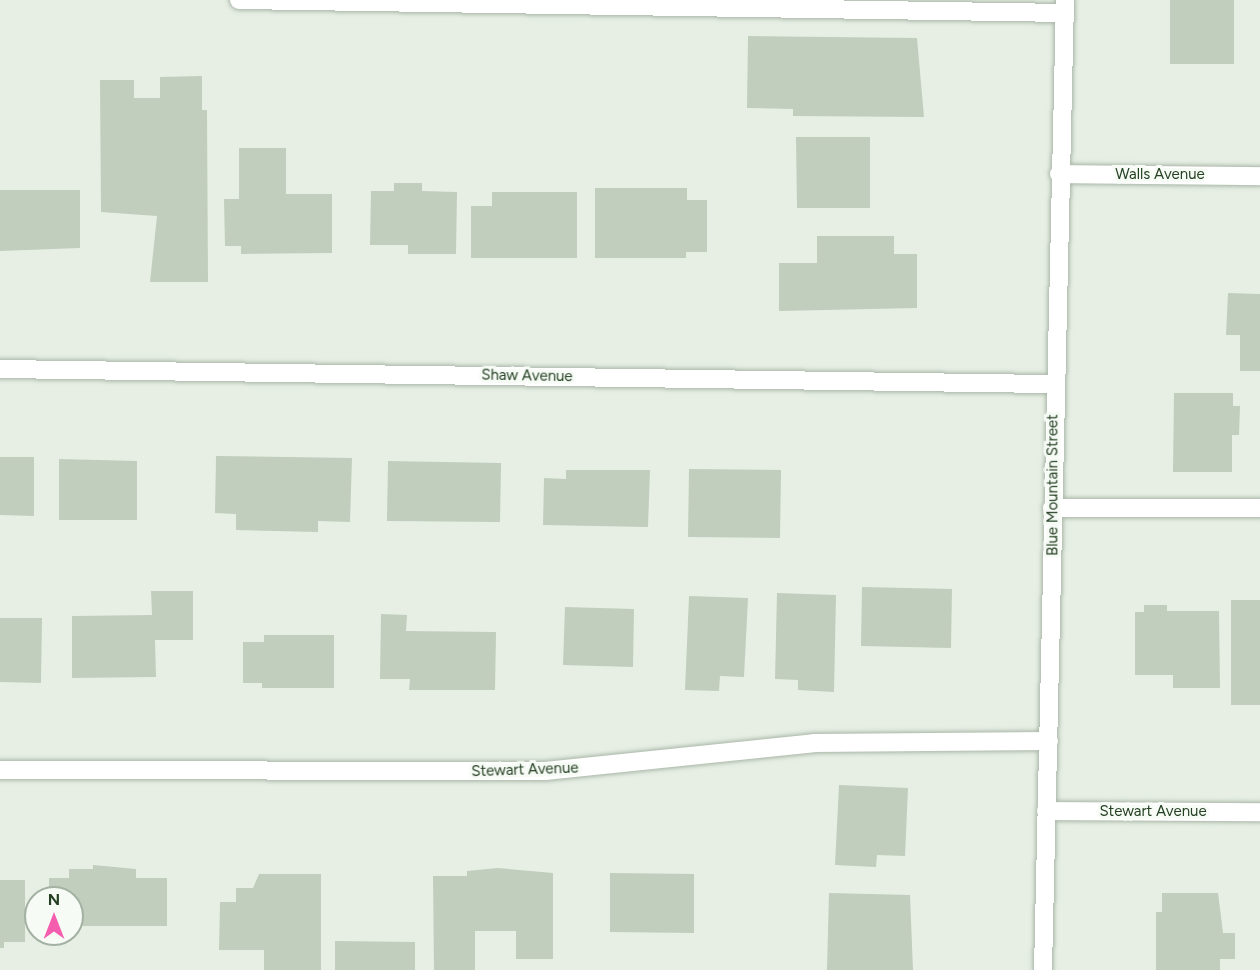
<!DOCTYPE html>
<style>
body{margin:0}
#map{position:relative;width:1260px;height:970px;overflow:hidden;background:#e7efe5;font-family:Figtree,sans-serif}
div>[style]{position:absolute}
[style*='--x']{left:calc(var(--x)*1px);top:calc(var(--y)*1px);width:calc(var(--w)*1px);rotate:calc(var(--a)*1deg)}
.building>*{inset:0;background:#c1cdbd}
.roads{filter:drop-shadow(0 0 2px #a9b7a7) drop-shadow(0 0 2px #a9b7a7)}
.service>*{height:18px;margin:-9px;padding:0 9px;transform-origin:9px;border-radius:9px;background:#fff}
.minor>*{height:18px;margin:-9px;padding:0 9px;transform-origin:9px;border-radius:9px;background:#fff}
.secondary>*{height:18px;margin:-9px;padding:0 9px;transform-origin:9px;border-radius:9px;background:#fff}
span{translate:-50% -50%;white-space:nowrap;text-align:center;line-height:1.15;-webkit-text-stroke:6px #f7fbf6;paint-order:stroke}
.street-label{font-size:15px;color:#254123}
.north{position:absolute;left:24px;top:886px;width:60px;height:60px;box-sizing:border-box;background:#f7fbf6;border:2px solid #a3b1a2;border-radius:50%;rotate:0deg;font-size:16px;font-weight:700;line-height:24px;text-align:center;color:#254123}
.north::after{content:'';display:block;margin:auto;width:21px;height:27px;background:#f55daf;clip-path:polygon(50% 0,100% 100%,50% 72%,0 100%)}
</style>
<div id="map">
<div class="building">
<i style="clip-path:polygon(1170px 0,1234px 0,1234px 64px,1170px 64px)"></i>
<i style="clip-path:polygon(748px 36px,917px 38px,924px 117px,793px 116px,793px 109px,747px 108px)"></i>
<i style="clip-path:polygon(202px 76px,202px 110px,207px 110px,208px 282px,150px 282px,157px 216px,101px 212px,100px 80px,134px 80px,134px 98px,160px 98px,160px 77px)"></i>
<i style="clip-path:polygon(796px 137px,870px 137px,870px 208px,797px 208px)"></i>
<i style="clip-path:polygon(239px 148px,286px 148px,286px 194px,332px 194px,332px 253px,241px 254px,241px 246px,225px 246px,224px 199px,239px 199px)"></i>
<i style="clip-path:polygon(394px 183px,422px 183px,422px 191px,457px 192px,456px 254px,408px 254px,408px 245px,370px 245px,371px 191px,394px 191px)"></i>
<i style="clip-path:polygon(595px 188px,687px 188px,687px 200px,707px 200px,707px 252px,686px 252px,686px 258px,595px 258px)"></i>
<i style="clip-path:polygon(0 190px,80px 190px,80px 248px,0 251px)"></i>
<i style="clip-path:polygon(492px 192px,577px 192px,577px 258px,471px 258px,471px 206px,492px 206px)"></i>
<i style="clip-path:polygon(817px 236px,894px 236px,894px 254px,917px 254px,917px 308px,779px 311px,779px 263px,817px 263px)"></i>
<i style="clip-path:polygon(1228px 293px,1260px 294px,1260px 371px,1240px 371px,1240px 335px,1226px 335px)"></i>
<i style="clip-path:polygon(1174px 393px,1233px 393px,1233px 406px,1240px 406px,1239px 435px,1232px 435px,1232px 472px,1173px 472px)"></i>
<i style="clip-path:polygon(216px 456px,352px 458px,350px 522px,318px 521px,318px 532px,236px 530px,236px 514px,215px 513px)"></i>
<i style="clip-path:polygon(0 457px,34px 457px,34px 516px,0 515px)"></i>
<i style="clip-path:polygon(59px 459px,137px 461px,137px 520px,59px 520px)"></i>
<i style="clip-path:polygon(388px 461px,501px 463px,500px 522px,387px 521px)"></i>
<i style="clip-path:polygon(689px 469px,781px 470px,780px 538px,688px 537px)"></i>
<i style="clip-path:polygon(566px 470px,650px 470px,648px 527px,543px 525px,544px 478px,566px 479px)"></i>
<i style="clip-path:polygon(862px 587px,952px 589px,951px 648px,861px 646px)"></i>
<i style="clip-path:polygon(151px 591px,193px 591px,193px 640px,155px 640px,156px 677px,72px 678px,72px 616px,152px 615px)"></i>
<i style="clip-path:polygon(777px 593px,836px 595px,834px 692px,798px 690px,798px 680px,775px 679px)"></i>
<i style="clip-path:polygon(689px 596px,748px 598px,744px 677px,720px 676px,719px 691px,685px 690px)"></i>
<i style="clip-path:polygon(1231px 600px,1260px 600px,1260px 705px,1231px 705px)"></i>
<i style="clip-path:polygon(1144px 605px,1167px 605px,1167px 611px,1219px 611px,1220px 688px,1173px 688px,1173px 675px,1135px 675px,1135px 612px,1144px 612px)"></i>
<i style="clip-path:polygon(565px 607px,634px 609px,633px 667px,563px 665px)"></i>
<i style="clip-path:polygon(381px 614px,407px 615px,406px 631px,496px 632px,495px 690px,409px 690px,410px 679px,380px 679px)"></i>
<i style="clip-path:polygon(0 618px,42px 618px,41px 683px,0 682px)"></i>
<i style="clip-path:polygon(264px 635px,334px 635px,334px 688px,262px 688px,262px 683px,243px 683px,243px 642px,264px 642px)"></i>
<i style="clip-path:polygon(839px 785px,908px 788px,905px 856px,877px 855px,876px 867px,835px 865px)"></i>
<i style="clip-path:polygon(93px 865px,136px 869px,136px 878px,167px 878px,167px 926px,72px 926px,72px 898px,49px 898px,49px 878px,69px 878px,69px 869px,93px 869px)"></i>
<i style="clip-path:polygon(498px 868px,553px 873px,553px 959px,516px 959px,516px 931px,475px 931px,475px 970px,434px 970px,433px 876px,467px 876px,467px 871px)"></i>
<i style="clip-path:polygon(610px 873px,694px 874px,694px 933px,610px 932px)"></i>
<i style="clip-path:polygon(259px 874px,321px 874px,321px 970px,264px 970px,264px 950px,219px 950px,220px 902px,236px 902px,236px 888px,253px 888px)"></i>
<i style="clip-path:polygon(0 880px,25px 880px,25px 942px,4px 942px,4px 948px,0 948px)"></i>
<i style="clip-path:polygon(829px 893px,910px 895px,913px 970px,827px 970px)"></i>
<i style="clip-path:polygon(1162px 893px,1218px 893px,1223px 933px,1235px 933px,1235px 959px,1220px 959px,1220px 970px,1156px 970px,1156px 912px,1162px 912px)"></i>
<i style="clip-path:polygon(335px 941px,415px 942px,415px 970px,335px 970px)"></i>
</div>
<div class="roads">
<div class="service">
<i style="--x:239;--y:0;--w:826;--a:0.9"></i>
<i style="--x:1052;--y:508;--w:208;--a:0"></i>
</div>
<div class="minor">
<i style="--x:1059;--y:174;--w:201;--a:0.6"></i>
<i style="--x:0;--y:369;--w:1053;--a:0.82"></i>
<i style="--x:0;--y:770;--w:545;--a:0.11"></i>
<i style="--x:545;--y:771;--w:270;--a:-5.9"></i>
<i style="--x:814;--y:743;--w:235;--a:-0.5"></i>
<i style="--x:1046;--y:811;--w:214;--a:0.3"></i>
</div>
<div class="secondary">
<i style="--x:1043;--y:970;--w:970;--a:-88.7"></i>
</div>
</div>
<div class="street-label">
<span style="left:1160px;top:175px">Walls Avenue</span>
<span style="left:527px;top:376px;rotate:1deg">Shaw Avenue</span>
<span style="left:1053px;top:485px;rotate:-90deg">Blue Mountain Street</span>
<span style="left:525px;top:770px;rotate:-2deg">Stewart Avenue</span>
<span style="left:1153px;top:812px">Stewart Avenue</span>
</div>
<div class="north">N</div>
</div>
